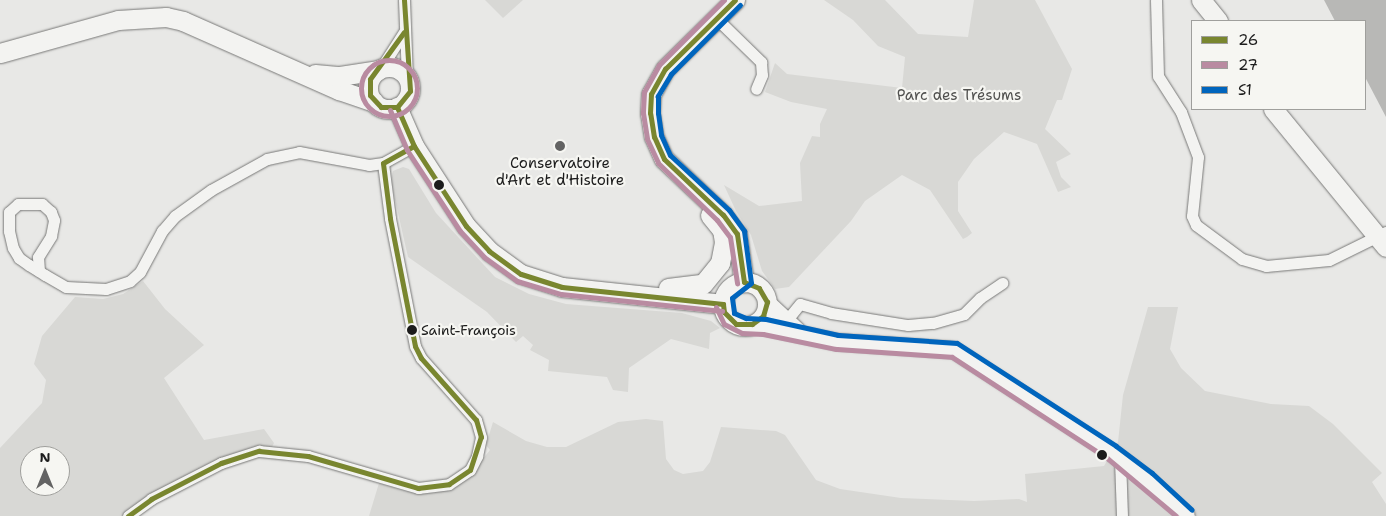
<!DOCTYPE html>
<meta charset="utf-8">
<style>
body{margin:0}
#map{position:relative;width:1386px;height:516px;overflow:hidden;background:#e8e8e6;font-family:"Shantell Sans",sans-serif}
div>[style]{position:absolute}
[style*='--x']{left:calc(var(--x)*1px);top:calc(var(--y)*1px);width:calc(var(--w)*1px);rotate:calc(var(--a)*1deg)}
.built>*{inset:0;background:#d8d8d5}
.water>*{inset:0;background:#b8b8b6}
.roads{filter:drop-shadow(0 0 1px #787877) drop-shadow(0 0 1px #787877)}
.street>*{height:11px;margin:-5.5px;padding:0 5.5px;transform-origin:5.5px;border-radius:5.5px;background:#f3f3f1}
.secondary>*{height:16px;margin:-8px;padding:0 8px;transform-origin:8px;border-radius:8px;background:#f3f3f1}
.primary>*{height:19px;margin:-9.5px;padding:0 9.5px;transform-origin:9.5px;border-radius:9.5px;background:#f3f3f1}
.primary>.ring{margin:-9.5px;padding:0;box-sizing:content-box;background:none;border:19px solid #f3f3f1;border-radius:50%}
.bus-1>*{height:5px;margin:-2.5px;padding:0 2.5px;transform-origin:2.5px;border-radius:2.5px;background:#79862f}
.bus-2>*{height:5px;margin:-2.5px;padding:0 2.5px;transform-origin:2.5px;border-radius:2.5px;background:#b98ba1}
.bus-2>.ring{margin:-2.5px;padding:0;box-sizing:content-box;background:none;border:5px solid #b98ba1;border-radius:50%}
.bus-3>*{height:5px;margin:-2.5px;padding:0 2.5px;transform-origin:2.5px;border-radius:2.5px;background:#0065bd}
.dots>*{width:14px;height:14px;translate:-50% -50%;box-sizing:border-box;border:2px solid #f6f6f2;border-radius:50%}
span{translate:-50% -50%;white-space:nowrap;text-align:center;line-height:1.15;-webkit-text-stroke:4.5px #f6f6f2;paint-order:stroke}
.bus-label{font-size:14px;color:#1c1c1c}
.left{translate:0 -50%;text-align:left}
.park-label{font-size:15px;color:#51514f}
.poi-label{font-size:15px;color:#1c1c1c}
.legend{position:absolute;left:1191px;top:20px;width:175px;height:90px;box-sizing:border-box;background:#f6f6f2;border:1px solid #9f9f9c;margin:0;padding:6px 9px;list-style:none;font-size:15px;color:#1c1c1c}
.legend li{display:flex;align-items:center;gap:10px;height:25px}
.legend b{width:25px;border:1px solid #9f9f9c}
.north{position:absolute;left:20px;top:446px;width:50px;height:50px;box-sizing:border-box;background:#f6f6f2;border:1px solid #9f9f9c;border-radius:50%;rotate:0deg;font-size:14px;font-weight:700;line-height:20px;text-align:center;color:#1c1c1c}
.north::after{content:'';display:block;margin:auto;width:18px;height:22px;background:#636363;clip-path:polygon(50% 0,100% 100%,50% 72%,0 100%)}
</style>
<div id="map">
<div class="built">
<i style="clip-path:polygon(485px 0,523px 0,503px 18px)"></i>
<i style="clip-path:polygon(824px 0,885px 0,918px 34px,968px 37px,974px 0,1035px 0,1072px 69px,1062px 100px,1057px 100px,1045px 129px,1071px 154px,1056px 162px,1061px 177px,1071px 187px,1058px 192px,1037px 144px,1004px 132px,974px 159px,958px 182px,958px 211px,972px 233px,967px 237px,963px 239px,930px 190px,902px 175px,865px 201px,851px 221px,789px 287px,775px 289px,762px 271px,751px 235px,736px 211px,724px 185px,759px 206px,802px 201px,800px 163px,812px 136px,820px 137px,820px 124px,827px 109px,791px 102px,765px 92px,775px 63px,787px 74px,902px 88px,905px 57px,878px 46px,853px 20px)"></i>
<i style="clip-path:polygon(403px 167px,409px 169px,436px 213px,495px 277px,529px 294px,566px 304px,682px 313px,711px 321px,720px 328px,710px 333px,709px 349px,671px 339px,629px 368px,628px 392px,613px 390px,607px 377px,548px 371px,549px 360px,530px 350px,533px 345px,523px 336px,516px 342px,487px 312px,408px 257px,391px 182px,393px 171px)"></i>
<i style="clip-path:polygon(evenodd,143px 281px,165px 309px,204px 345px,164px 378px,204px 440px,264px 429px,274px 443px,272px 447px,133px 506px,122px 516px,0 516px,0 448px,42px 403px,46px 380px,34px 364px,42px 336px,75px 297px,103px 299px,123px 294px,143px 281px,30px 456px,60px 456px,60px 486px,30px 486px,30px 456px)"></i>
<i style="clip-path:polygon(1148px 307px,1178px 307px,1170px 349px,1181px 368px,1205px 391px,1271px 404px,1309px 406px,1333px 424px,1382px 473px,1372px 482px,1386px 504px,1386px 516px,369px 516px,379px 483px,405px 491px,434px 493px,465px 481px,490px 450px,486px 445px,493px 422px,526px 441px,547px 447px,566px 447px,618px 422px,646px 419px,663px 421px,666px 459px,674px 470px,683px 474px,703px 471px,710px 462px,721px 427px,776px 431px,785px 435px,816px 480px,840px 489px,901px 498px,974px 501px,1019px 499px,1027px 502px,1025px 474px,1104px 466px,1118px 442px,1123px 395px)"></i>
</div>
<div class="water">
<i style="clip-path:polygon(1324px 0,1386px 0,1386px 117px,1365px 77px,1365px 21px,1335px 21px)"></i>
</div>
<div class="roads">
<div class="street">
<i style="--x:404;--y:0;--w:77;--a:87.8"></i>
<i style="--x:1156;--y:0;--w:76;--a:88.5"></i>
<i style="--x:1158;--y:76;--w:43;--a:57.4"></i>
<i style="--x:1181;--y:112;--w:48;--a:69.3"></i>
<i style="--x:1198;--y:157;--w:59;--a:95.8"></i>
<i style="--x:1192;--y:216;--w:10;--a:66"></i>
<i style="--x:1196;--y:225;--w:57;--a:36.5"></i>
<i style="--x:1242;--y:259;--w:25;--a:16"></i>
<i style="--x:1266;--y:266;--w:63;--a:-5.4"></i>
<i style="--x:1329;--y:260;--w:64;--a:-26.2"></i>
<i style="--x:717;--y:19;--w:62;--a:44.3"></i>
<i style="--x:761;--y:62;--w:13;--a:86"></i>
<i style="--x:762;--y:75;--w:15;--a:113"></i>
<i style="--x:381;--y:68;--w:43;--a:-57.4"></i>
<i style="--x:39;--y:271;--w:14;--a:-94"></i>
<i style="--x:38;--y:257;--w:25;--a:-58"></i>
<i style="--x:51;--y:236;--w:16;--a:-79"></i>
<i style="--x:54;--y:220;--w:9;--a:-111"></i>
<i style="--x:51;--y:212;--w:12;--a:-138"></i>
<i style="--x:42;--y:204;--w:24;--a:180"></i>
<i style="--x:18;--y:204;--w:12;--a:138"></i>
<i style="--x:9;--y:212;--w:19;--a:90"></i>
<i style="--x:9;--y:231;--w:17;--a:77"></i>
<i style="--x:13;--y:248;--w:12;--a:59"></i>
<i style="--x:19;--y:258;--w:12;--a:35"></i>
<i style="--x:29;--y:265;--w:19;--a:32"></i>
<i style="--x:45;--y:275;--w:24;--a:30"></i>
<i style="--x:66;--y:287;--w:40;--a:2.9"></i>
<i style="--x:106;--y:289;--w:25;--a:-18"></i>
<i style="--x:130;--y:281;--w:13;--a:-42"></i>
<i style="--x:140;--y:272;--w:47;--a:-61.8"></i>
<i style="--x:162;--y:231;--w:20;--a:-49"></i>
<i style="--x:175;--y:216;--w:44;--a:-35.8"></i>
<i style="--x:211;--y:190;--w:64;--a:-29"></i>
<i style="--x:267;--y:159;--w:33;--a:-12"></i>
<i style="--x:299;--y:152;--w:71;--a:10.5"></i>
<i style="--x:369;--y:165;--w:14;--a:-8"></i>
<i style="--x:786;--y:321;--w:22;--a:-51"></i>
<i style="--x:800;--y:304;--w:32;--a:16"></i>
<i style="--x:831;--y:313;--w:78;--a:8.9"></i>
<i style="--x:908;--y:325;--w:25;--a:-5"></i>
<i style="--x:933;--y:323;--w:32;--a:-16"></i>
<i style="--x:964;--y:314;--w:23;--a:-45"></i>
<i style="--x:980;--y:298;--w:27;--a:-34"></i>
<i style="--x:1120;--y:459;--w:57;--a:88"></i>
<i style="--x:128;--y:516;--w:29;--a:-36"></i>
<i style="--x:151;--y:499;--w:79;--a:-27.2"></i>
<i style="--x:221;--y:463;--w:40;--a:-18"></i>
<i style="--x:259;--y:451;--w:49;--a:5.8"></i>
<i style="--x:308;--y:456;--w:115;--a:16.2"></i>
<i style="--x:418;--y:488;--w:31;--a:-7"></i>
<i style="--x:449;--y:484;--w:25;--a:-34"></i>
<i style="--x:470;--y:470;--w:16;--a:-63"></i>
<i style="--x:477;--y:456;--w:19;--a:-78"></i>
<i style="--x:481;--y:437;--w:18;--a:-106"></i>
<i style="--x:476;--y:420;--w:83;--a:-131.6"></i>
<i style="--x:421;--y:358;--w:13;--a:-117"></i>
<i style="--x:415;--y:346;--w:130;--a:-101.1"></i>
<i style="--x:390;--y:218;--w:55;--a:-97.3"></i>
<i style="--x:383;--y:163;--w:35;--a:-29"></i>
</div>
<div class="secondary">
<i style="--x:767;--y:302;--w:42;--a:43.1"></i>
<i style="--x:752;--y:324;--w:87;--a:12"></i>
<i style="--x:837;--y:342;--w:117;--a:3.9"></i>
<i style="--x:954;--y:350;--w:187;--a:33"></i>
<i style="--x:1111;--y:452;--w:45;--a:36.9"></i>
<i style="--x:1147;--y:479;--w:54;--a:42.8"></i>
</div>
<div class="primary">
<i style="--x:735;--y:0;--w:98;--a:135.4"></i>
<i style="--x:665;--y:69;--w:29;--a:119"></i>
<i style="--x:651;--y:94;--w:19;--a:93"></i>
<i style="--x:650;--y:113;--w:24;--a:81"></i>
<i style="--x:654;--y:137;--w:24;--a:66"></i>
<i style="--x:664;--y:159;--w:81;--a:43.5"></i>
<i style="--x:723;--y:215;--w:24;--a:54"></i>
<i style="--x:737;--y:234;--w:49;--a:81.7"></i>
<i style="--x:1201;--y:0;--w:27;--a:51"></i>
<i style="--x:0;--y:53;--w:123;--a:-15.6"></i>
<i style="--x:118;--y:20;--w:48;--a:-3.6"></i>
<i style="--x:166;--y:17;--w:17;--a:13"></i>
<i style="--x:183;--y:21;--w:171;--a:23.9"></i>
<i style="--x:339;--y:90;--w:37;--a:19"></i>
<i class="ring" style="left:368px;top:67px;width:23px;height:23px"></i>
<i style="--x:315;--y:74;--w:25;--a:5"></i>
<i style="--x:340;--y:76;--w:38;--a:-9"></i>
<i style="--x:397;--y:107;--w:43;--a:66.4"></i>
<i style="--x:414;--y:146;--w:95;--a:57"></i>
<i style="--x:466;--y:226;--w:34;--a:47"></i>
<i style="--x:489;--y:251;--w:39;--a:36"></i>
<i style="--x:521;--y:274;--w:43;--a:17.6"></i>
<i style="--x:562;--y:287;--w:162;--a:6"></i>
<i style="--x:1273;--y:109;--w:178;--a:50.7"></i>
<i class="ring" style="left:723px;top:282px;width:25px;height:25px"></i>
<i style="--x:668;--y:288;--w:35;--a:-7"></i>
<i style="--x:703;--y:284;--w:27;--a:-51"></i>
<i style="--x:720;--y:263;--w:21;--a:-79"></i>
<i style="--x:724;--y:242;--w:12;--a:-99"></i>
<i style="--x:722;--y:230;--w:19;--a:-129"></i>
</div>
</div>
<div class="bus-1">
<i style="--x:404;--y:0;--w:91;--a:86.2"></i>
<i style="--x:410;--y:91;--w:21;--a:129"></i>
<i style="--x:397;--y:107;--w:16;--a:180"></i>
<i style="--x:381;--y:107;--w:16;--a:-133"></i>
<i style="--x:370;--y:95;--w:16;--a:-90"></i>
<i style="--x:370;--y:79;--w:58;--a:-54.1"></i>
<i style="--x:397;--y:107;--w:43;--a:66.4"></i>
<i style="--x:414;--y:146;--w:95;--a:57"></i>
<i style="--x:466;--y:226;--w:34;--a:47"></i>
<i style="--x:489;--y:251;--w:39;--a:36"></i>
<i style="--x:521;--y:274;--w:43;--a:17.6"></i>
<i style="--x:562;--y:287;--w:162;--a:6"></i>
<i style="--x:723;--y:304;--w:8;--a:83"></i>
<i style="--x:724;--y:312;--w:17;--a:45"></i>
<i style="--x:736;--y:324;--w:16;--a:0"></i>
<i style="--x:752;--y:324;--w:14;--a:-36"></i>
<i style="--x:763;--y:316;--w:15;--a:-74"></i>
<i style="--x:767;--y:302;--w:16;--a:-120"></i>
<i style="--x:759;--y:288;--w:16;--a:-158"></i>
<i style="--x:744;--y:282;--w:49;--a:-98.3"></i>
<i style="--x:737;--y:234;--w:24;--a:-126"></i>
<i style="--x:723;--y:215;--w:81;--a:-136.5"></i>
<i style="--x:664;--y:159;--w:24;--a:-114"></i>
<i style="--x:654;--y:137;--w:24;--a:-99"></i>
<i style="--x:650;--y:113;--w:19;--a:-87"></i>
<i style="--x:651;--y:94;--w:29;--a:-61"></i>
<i style="--x:665;--y:69;--w:98;--a:-44.6"></i>
<i style="--x:128;--y:516;--w:29;--a:-36"></i>
<i style="--x:151;--y:499;--w:79;--a:-27.2"></i>
<i style="--x:221;--y:463;--w:40;--a:-18"></i>
<i style="--x:259;--y:451;--w:49;--a:5.8"></i>
<i style="--x:308;--y:456;--w:115;--a:16.2"></i>
<i style="--x:418;--y:488;--w:31;--a:-7"></i>
<i style="--x:449;--y:484;--w:25;--a:-34"></i>
<i style="--x:470;--y:470;--w:35;--a:-72"></i>
<i style="--x:481;--y:437;--w:18;--a:-106"></i>
<i style="--x:476;--y:420;--w:83;--a:-131.6"></i>
<i style="--x:421;--y:358;--w:13;--a:-117"></i>
<i style="--x:415;--y:346;--w:130;--a:-101.1"></i>
<i style="--x:390;--y:218;--w:55;--a:-97.3"></i>
<i style="--x:383;--y:163;--w:35;--a:-29"></i>
</div>
<div class="bus-2">
<i style="--x:724;--y:0;--w:92;--a:135"></i>
<i style="--x:659;--y:65;--w:31;--a:119"></i>
<i style="--x:644;--y:92;--w:21;--a:93"></i>
<i style="--x:643;--y:113;--w:26;--a:81"></i>
<i style="--x:647;--y:139;--w:26;--a:65"></i>
<i style="--x:658;--y:163;--w:82;--a:44"></i>
<i style="--x:717;--y:220;--w:21;--a:53"></i>
<i style="--x:730;--y:237;--w:47;--a:81.3"></i>
<i class="ring" style="left:361px;top:60px;width:51px;height:51px"></i>
<i style="--x:390;--y:110;--w:43;--a:67"></i>
<i style="--x:407;--y:150;--w:97;--a:56.8"></i>
<i style="--x:460;--y:231;--w:35;--a:47"></i>
<i style="--x:484;--y:257;--w:41;--a:36"></i>
<i style="--x:517;--y:281;--w:46;--a:16.5"></i>
<i style="--x:561;--y:294;--w:162;--a:6"></i>
<i style="--x:716;--y:307;--w:19;--a:65"></i>
<i style="--x:724;--y:324;--w:20;--a:27"></i>
<i style="--x:742;--y:333;--w:21;--a:3"></i>
<i style="--x:763;--y:334;--w:75;--a:11.6"></i>
<i style="--x:836;--y:349;--w:116;--a:3.9"></i>
<i style="--x:952;--y:357;--w:185;--a:33.1"></i>
<i style="--x:1107;--y:458;--w:90;--a:40"></i>
</div>
<div class="bus-3">
<i style="--x:740;--y:5;--w:98;--a:135"></i>
<i style="--x:671;--y:74;--w:26;--a:121"></i>
<i style="--x:658;--y:96;--w:17;--a:90"></i>
<i style="--x:658;--y:113;--w:22;--a:82"></i>
<i style="--x:661;--y:135;--w:22;--a:66"></i>
<i style="--x:670;--y:155;--w:81;--a:43"></i>
<i style="--x:729;--y:210;--w:26;--a:54"></i>
<i style="--x:744;--y:231;--w:52;--a:82.3"></i>
<i style="--x:751;--y:283;--w:24;--a:142"></i>
<i style="--x:732;--y:298;--w:15;--a:82"></i>
<i style="--x:734;--y:313;--w:13;--a:23"></i>
<i style="--x:746;--y:318;--w:20;--a:3"></i>
<i style="--x:766;--y:319;--w:74;--a:12.5"></i>
<i style="--x:838;--y:335;--w:119;--a:3.8"></i>
<i style="--x:957;--y:343;--w:189;--a:32.9"></i>
<i style="--x:1116;--y:446;--w:45;--a:36.9"></i>
<i style="--x:1152;--y:473;--w:54;--a:42.8"></i>
</div>
<div class="dots">
<i style="left:560px;top:146px;background:#636363"></i>
<i style="left:439px;top:185px;background:#1c1c1c"></i>
<i style="left:412px;top:330px;background:#1c1c1c"></i>
<i style="left:1102px;top:455px;background:#1c1c1c"></i>
</div>
<div class="bus-label">
<span class="left" style="left:421px;top:330px">Saint-François</span>
</div>
<div class="park-label">
<span style="left:959px;top:96px">Parc des Trésums</span>
</div>
<div class="poi-label">
<span style="left:560px;top:172px">Conservatoire<br>d'Art et d'Histoire</span>
</div>
<ul class="legend">
<li><b style="height:6px;background:#79862f"></b>26</li>
<li><b style="height:6px;background:#b98ba1"></b>27</li>
<li><b style="height:6px;background:#0065bd"></b>S1</li>
</ul>
<div class="north">N</div>
</div>
